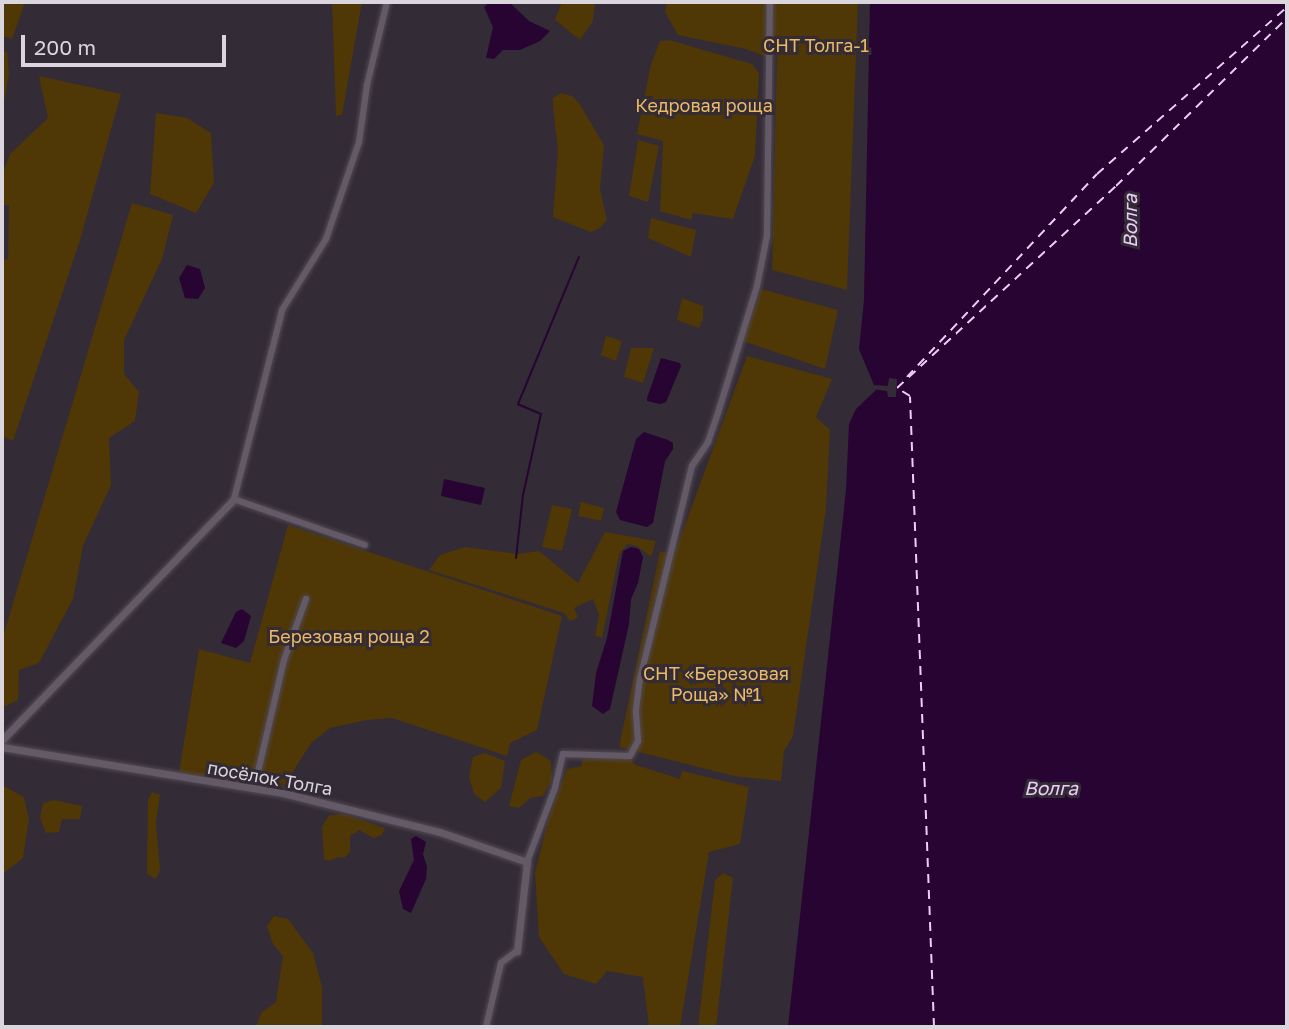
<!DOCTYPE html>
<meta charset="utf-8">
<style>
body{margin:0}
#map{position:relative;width:1289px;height:1029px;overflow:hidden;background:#332b36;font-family:"Golos Text",sans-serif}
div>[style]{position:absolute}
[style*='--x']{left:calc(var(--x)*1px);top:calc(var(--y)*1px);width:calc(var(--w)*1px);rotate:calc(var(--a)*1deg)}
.green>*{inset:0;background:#4f3706}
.water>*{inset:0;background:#270431}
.pier>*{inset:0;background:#332b36}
.stream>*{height:2px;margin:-1px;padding:0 1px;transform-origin:1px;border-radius:1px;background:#270431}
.ferry>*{height:2px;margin-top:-1px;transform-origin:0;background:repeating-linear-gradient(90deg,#edccf9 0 9px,transparent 0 16px)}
.roads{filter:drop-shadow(0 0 2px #504a53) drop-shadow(0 0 2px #504a53)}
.minor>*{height:6px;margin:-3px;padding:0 3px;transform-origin:3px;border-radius:3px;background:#645a67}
.tertiary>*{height:7px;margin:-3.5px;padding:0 3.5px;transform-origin:3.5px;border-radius:3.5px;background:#645a67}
span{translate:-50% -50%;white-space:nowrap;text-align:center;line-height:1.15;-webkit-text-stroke:6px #332b36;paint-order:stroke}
.park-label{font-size:18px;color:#ebba64}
.street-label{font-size:18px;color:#dbd6dd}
.water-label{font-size:19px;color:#edccf9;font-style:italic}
.frame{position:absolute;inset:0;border:4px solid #dbd6dd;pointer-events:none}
.scale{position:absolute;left:21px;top:35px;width:205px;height:32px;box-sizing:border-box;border:4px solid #dbd6dd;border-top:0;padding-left:9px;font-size:21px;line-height:24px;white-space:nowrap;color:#dbd6dd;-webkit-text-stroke:5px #332b36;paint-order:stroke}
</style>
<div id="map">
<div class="green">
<i style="clip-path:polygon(2px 2px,25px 2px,12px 39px,2px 36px)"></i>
<i style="clip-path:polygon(332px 2px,362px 2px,342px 115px,336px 116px)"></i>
<i style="clip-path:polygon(562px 2px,595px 2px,593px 21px,580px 40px,555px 20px)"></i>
<i style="clip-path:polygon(667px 2px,858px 2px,847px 290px,772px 270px,777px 55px,768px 52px,767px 57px,746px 49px,678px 35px,665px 12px)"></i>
<i style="clip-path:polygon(669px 40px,752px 64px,759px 73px,755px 156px,733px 219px,693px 213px,691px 220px,660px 211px,663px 141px,637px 134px,651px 64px,660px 41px)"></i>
<i style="clip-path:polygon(2px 50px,7px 52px,9px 74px,2px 114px)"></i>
<i style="clip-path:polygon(39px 76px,121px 94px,80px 240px,13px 441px,2px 436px,2px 260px,8px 259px,9px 206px,2px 204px,2px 175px,10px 154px,48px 118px)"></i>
<i style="clip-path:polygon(561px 93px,572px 96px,579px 103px,604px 145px,600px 189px,607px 220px,600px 228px,591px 232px,553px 217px,558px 149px,553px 108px,553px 98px)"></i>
<i style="clip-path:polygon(156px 113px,187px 118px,211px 133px,214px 183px,196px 213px,150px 194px)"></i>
<i style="clip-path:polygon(638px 140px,659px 146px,648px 202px,629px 196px)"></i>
<i style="clip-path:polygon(132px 203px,173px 215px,162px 259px,124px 340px,124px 374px,139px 392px,135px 421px,109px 438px,111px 485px,83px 546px,73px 599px,39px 663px,19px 670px,18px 700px,2px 708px,2px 640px)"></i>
<i style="clip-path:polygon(651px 218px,696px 230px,691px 257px,648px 238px)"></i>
<i style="clip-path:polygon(761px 289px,838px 310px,825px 369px,743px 341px)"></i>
<i style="clip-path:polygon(682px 298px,703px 306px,703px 319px,699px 328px,677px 320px)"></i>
<i style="clip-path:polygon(606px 336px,622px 341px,616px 361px,601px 355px)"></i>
<i style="clip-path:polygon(631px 348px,654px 348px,643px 383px,624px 377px)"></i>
<i style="clip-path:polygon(747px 356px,832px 379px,816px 417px,830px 430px,826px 509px,793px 736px,784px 751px,781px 781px,734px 776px,619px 747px,660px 551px,674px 555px)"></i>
<i style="clip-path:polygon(581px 502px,604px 508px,601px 521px,578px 516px)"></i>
<i style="clip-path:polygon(552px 505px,572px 509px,562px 551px,542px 547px)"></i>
<i style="clip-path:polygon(288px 525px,562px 616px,537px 730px,510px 743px,507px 756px,392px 718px,367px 720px,330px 728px,311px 743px,282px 789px,179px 773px,199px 649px,250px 663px)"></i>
<i style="clip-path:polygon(605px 532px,656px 541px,651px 557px,637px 546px,627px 544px,619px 555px,602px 638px,595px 636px,599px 615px,593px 599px,574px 608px,578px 617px,570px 621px,564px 613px,429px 570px,440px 555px,465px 547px,518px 554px,539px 551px,578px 583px)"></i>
<i style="clip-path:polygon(536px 752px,551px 761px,552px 780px,543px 796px,530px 798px,519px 808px,509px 806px,521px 760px)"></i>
<i style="clip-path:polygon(485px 753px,505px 761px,501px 788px,485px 802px,474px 794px,469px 777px,473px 757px)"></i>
<i style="clip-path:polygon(630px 758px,636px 765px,680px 779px,682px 771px,749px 787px,740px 844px,709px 852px,680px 1027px,649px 1027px,643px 977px,607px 971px,596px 984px,564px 974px,539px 937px,535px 873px,548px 820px,567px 769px,582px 766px,582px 759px)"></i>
<i style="clip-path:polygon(2px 785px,24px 797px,29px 819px,23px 858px,4px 873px)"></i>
<i style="clip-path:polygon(152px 792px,160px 795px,156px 823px,160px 870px,156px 879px,147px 874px,148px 800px)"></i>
<i style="clip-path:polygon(54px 800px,82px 806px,80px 819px,62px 819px,59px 832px,46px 833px,40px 818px,43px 803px)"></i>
<i style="clip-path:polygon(344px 814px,385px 828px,382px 835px,374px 838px,359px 830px,350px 836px,350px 852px,344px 858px,338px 857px,329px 861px,324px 859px,322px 827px,329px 815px)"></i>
<i style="clip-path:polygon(723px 873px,733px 878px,716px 1027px,698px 1027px,715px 880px)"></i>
<i style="clip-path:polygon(274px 916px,288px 919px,313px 953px,322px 987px,322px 1027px,256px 1027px,261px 1013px,276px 1002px,283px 956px,273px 944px,267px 926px)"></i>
</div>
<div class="water">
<i style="clip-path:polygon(490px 2px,509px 2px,529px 21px,550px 31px,540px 41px,520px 50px,503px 50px,494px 59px,486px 58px,493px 27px,484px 7px)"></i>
<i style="clip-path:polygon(870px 2px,1287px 2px,1287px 1027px,788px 1027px,846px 490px,849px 424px,856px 409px,876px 390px,859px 349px,864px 300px)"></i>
<i style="clip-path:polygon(187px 265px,200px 269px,205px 288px,198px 299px,185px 298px,179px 278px)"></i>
<i style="clip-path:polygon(661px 358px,680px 363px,681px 366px,666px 402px,660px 404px,647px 401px,647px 398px)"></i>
<i style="clip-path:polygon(644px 432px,668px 440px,673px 443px,673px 449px,665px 461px,653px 523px,647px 527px,620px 520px,616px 512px,636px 439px)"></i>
<i style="clip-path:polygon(444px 479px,485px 488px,481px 505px,441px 496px)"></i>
<i style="clip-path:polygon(631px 547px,639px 549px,643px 557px,638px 583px,631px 599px,629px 624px,610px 709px,603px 714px,592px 706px,596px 673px,607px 638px,623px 551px)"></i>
<i style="clip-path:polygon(242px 609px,251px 616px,244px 641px,236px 648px,221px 643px,236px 612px)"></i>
<i style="clip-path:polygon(416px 836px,426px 842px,423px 854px,427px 867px,426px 879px,411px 913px,403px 909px,399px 891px,414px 860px,411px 839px)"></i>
</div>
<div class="pier">
<i style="clip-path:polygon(889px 378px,897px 379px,896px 397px,888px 397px,887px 391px,872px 389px,873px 385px,888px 386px)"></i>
</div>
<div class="stream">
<i style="--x:516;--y:558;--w:63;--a:-83.7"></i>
<i style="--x:523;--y:495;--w:83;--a:-77.5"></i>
<i style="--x:541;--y:414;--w:25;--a:-157"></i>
<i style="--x:518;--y:404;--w:159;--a:-67.5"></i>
</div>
<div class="ferry">
<i style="--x:907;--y:377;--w:278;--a:-46.9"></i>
<i style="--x:1097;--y:174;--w:253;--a:-41.3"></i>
<i style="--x:934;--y:1027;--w:631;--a:-92.18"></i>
<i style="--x:910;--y:396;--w:15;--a:-148"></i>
<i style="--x:897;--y:388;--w:298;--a:-42.7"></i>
<i style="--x:1116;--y:186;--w:240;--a:-44.5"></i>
</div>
<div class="roads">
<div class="minor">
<i style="--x:365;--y:545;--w:139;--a:-160.7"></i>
<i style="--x:234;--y:499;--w:195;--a:-75.7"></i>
<i style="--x:282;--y:310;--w:84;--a:-58.2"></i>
<i style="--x:326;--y:239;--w:102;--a:-71.2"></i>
<i style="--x:359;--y:142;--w:58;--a:-82"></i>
<i style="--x:367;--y:85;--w:85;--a:-76.5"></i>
<i style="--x:254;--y:789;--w:132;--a:-76.9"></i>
<i style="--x:284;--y:660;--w:65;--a:-70.2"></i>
<i style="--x:527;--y:862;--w:79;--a:-69.3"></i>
<i style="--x:555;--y:788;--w:35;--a:-77"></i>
<i style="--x:563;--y:754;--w:67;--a:1.7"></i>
<i style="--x:630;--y:756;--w:17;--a:-62"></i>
<i style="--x:638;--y:741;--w:31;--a:-94"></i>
<i style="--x:636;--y:710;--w:31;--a:-83"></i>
<i style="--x:640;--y:679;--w:219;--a:-76.3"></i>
<i style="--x:692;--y:466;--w:29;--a:-56"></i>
<i style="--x:708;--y:442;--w:31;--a:-71"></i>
<i style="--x:718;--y:413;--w:133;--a:-72.9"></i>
<i style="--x:757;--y:286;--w:51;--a:-78.7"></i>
<i style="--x:767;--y:236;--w:234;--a:-89.3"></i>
<i style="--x:486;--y:1027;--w:66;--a:-76.8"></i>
<i style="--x:501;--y:963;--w:20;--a:-37"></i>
</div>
<div class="tertiary">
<i style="--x:2;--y:740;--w:335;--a:-46.1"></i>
<i style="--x:2;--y:747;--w:285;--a:9.3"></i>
<i style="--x:283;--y:793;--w:162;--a:14"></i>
<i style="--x:440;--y:832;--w:92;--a:19"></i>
<i style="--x:527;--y:862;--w:90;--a:96.4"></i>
</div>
</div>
<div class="park-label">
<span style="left:816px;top:45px">СНТ Толга-1</span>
<span style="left:704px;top:105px">Кедровая роща</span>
<span style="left:349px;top:636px">Березовая роща 2</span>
<span style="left:716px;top:684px">СНТ «Березовая<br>Роща» №1</span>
</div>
<div class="street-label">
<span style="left:270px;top:778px;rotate:10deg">посёлок Толга</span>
</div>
<div class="water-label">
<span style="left:1130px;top:221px;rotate:-90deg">Волга</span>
<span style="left:1051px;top:788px">Волга</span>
</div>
<div class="frame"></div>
<div class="scale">200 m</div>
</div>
